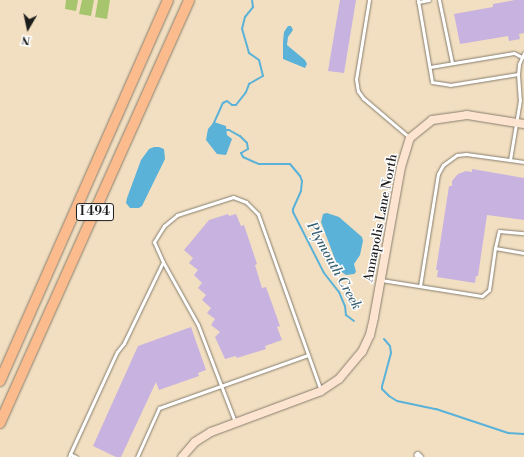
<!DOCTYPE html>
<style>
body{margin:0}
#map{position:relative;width:524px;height:457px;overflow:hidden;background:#f2dfc1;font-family:"Libre Bodoni",serif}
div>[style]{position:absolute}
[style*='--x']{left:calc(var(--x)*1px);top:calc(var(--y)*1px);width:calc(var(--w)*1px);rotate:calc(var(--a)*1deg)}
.green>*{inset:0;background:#a6c56d}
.water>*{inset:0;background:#5bb2d8}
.stream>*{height:2px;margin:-1px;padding:0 1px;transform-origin:1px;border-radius:1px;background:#5bb2d8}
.building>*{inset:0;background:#c7b2e0}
.roads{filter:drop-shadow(0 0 1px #877e6e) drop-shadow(0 0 1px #877e6e)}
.lane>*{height:3px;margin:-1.5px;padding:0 1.5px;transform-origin:1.5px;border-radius:1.5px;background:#fff}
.street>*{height:5.5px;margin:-2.75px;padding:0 2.75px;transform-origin:2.75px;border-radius:2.75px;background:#fff}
.secondary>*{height:8px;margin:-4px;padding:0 4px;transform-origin:4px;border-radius:4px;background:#fde4d1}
.highway>*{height:10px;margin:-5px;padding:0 5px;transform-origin:5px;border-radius:5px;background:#fbbb8c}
span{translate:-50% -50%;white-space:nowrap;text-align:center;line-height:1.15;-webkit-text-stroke:3px #fff;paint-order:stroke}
.shield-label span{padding:1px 3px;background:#fff;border:1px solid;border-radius:3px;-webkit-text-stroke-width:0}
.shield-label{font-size:12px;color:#1c1c1c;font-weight:700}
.street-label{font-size:13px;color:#1c1c1c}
.water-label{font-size:14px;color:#386071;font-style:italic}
.north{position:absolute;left:8px;top:8px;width:40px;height:40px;-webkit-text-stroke:3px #fff;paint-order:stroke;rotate:189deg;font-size:11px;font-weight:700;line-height:16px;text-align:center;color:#1c1c1c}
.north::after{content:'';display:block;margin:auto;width:14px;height:18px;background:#1c1c1c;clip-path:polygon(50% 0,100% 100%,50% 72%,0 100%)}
</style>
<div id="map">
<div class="green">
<i style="clip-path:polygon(66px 0,78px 0,76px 11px,65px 9px)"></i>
<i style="clip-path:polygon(82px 0,94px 0,91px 16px,79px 14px)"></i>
<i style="clip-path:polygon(98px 0,110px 0,107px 19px,95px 17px)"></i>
</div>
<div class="water">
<i style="clip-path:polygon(288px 26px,291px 26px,293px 30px,288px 37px,287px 45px,305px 60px,307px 64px,305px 68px,283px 59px,283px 42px,284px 32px)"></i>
<i style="clip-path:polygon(214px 122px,226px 126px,227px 135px,232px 139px,226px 155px,217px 154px,206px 140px,208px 129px)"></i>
<i style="clip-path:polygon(154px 147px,159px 147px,164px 149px,165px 159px,142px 206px,139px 208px,130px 208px,126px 203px,127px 198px,141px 160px,149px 149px)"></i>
<i style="clip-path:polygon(327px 213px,339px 217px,362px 237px,363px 241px,360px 255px,354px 264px,356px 272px,354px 274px,346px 275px,339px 270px,321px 222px,323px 214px)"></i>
</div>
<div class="stream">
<i style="--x:213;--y:125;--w:24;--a:-66"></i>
<i style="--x:223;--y:103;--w:4;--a:-27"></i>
<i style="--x:227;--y:101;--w:6;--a:39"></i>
<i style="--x:232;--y:105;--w:4;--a:0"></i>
<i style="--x:236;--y:105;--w:16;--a:-52"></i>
<i style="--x:246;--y:92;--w:9;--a:-69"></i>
<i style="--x:249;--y:84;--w:16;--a:-30"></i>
<i style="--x:263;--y:76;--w:16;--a:-104"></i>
<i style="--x:259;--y:60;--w:12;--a:-145"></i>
<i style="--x:249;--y:53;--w:25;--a:-106"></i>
<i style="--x:242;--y:29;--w:12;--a:-76"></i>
<i style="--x:245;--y:17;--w:13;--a:-51"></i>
<i style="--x:253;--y:7;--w:7;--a:-98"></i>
<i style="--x:225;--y:130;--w:4;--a:0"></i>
<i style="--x:229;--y:130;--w:13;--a:29"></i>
<i style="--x:240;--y:136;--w:10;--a:45"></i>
<i style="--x:247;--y:143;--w:6;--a:81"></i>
<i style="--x:248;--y:149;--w:8;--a:150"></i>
<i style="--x:241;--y:153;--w:4;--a:63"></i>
<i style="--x:243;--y:157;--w:17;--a:24"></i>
<i style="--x:259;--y:164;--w:31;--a:0"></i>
<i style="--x:290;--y:164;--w:16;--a:50"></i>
<i style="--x:300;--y:176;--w:5;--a:68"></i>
<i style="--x:302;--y:181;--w:10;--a:96"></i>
<i style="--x:301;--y:191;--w:20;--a:114"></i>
<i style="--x:293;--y:209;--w:3;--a:90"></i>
<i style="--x:293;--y:212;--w:68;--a:63.1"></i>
<i style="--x:324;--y:273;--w:24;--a:52"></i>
<i style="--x:339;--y:292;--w:15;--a:67"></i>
<i style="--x:345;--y:306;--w:9;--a:84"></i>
<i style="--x:346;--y:315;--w:10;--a:37"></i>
<i style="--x:384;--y:339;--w:9;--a:49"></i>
<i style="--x:390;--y:346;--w:7;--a:82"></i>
<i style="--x:391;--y:353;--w:34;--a:105"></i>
<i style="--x:382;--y:386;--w:3;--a:90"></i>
<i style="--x:382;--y:389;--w:10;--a:45"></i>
<i style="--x:389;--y:396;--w:9;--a:32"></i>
<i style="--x:397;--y:401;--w:40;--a:12"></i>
<i style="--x:436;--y:409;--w:76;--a:18.4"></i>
<i style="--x:508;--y:433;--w:16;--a:4"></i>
</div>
<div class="building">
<i style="clip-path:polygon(340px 0,356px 0,344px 73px,328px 71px)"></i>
<i style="clip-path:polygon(515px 0,524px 0,524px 33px,519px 34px,520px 39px,509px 41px,508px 36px,460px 44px,454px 14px,493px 7px,493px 4px)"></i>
<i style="clip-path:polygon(472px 169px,524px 178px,524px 220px,487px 215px,478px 276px,476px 276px,475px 283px,437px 277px,438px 270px,436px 270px,449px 186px,452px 186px,452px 181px,458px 174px,466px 171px,472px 172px)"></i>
<i style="clip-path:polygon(228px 214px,229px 216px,236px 214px,241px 226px,244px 225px,257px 264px,255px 265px,262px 288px,266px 287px,280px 326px,277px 327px,282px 340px,265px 346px,266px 349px,237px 358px,236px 356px,225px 359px,215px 337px,220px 332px,211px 325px,215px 319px,207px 313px,211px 308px,202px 300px,206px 295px,198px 288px,202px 283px,194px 275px,198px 270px,189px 263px,193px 258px,184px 250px,209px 220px)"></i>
<i style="clip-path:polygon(191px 327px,206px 370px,198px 373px,199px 376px,159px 390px,156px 382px,121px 457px,116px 457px,93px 446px,138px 346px)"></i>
</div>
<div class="roads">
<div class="lane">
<i style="--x:369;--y:0;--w:80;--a:99.3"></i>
<i style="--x:356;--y:79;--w:12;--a:81"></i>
<i style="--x:358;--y:91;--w:9;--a:54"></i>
<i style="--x:363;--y:98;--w:60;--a:40.3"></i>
<i style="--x:418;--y:0;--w:83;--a:80.3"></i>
<i style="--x:432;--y:82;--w:18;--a:9"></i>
<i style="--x:450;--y:85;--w:69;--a:-9.2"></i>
<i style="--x:518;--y:74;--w:26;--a:86"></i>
<i style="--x:520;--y:100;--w:61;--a:99.5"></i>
<i style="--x:510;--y:160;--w:14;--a:8"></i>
<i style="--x:439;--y:0;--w:64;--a:78.3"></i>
<i style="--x:418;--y:2;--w:11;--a:-10"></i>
<i style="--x:430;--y:67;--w:85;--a:-9.5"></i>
<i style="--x:514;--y:53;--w:9;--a:27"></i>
<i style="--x:518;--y:74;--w:10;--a:-84"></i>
<i style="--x:519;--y:64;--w:12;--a:-66"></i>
<i style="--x:495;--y:248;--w:17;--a:-77"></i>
<i style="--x:499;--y:231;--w:25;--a:5"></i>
<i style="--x:163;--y:262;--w:72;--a:60.9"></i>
<i style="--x:198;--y:325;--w:104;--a:69.1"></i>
<i style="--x:381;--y:280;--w:102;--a:9"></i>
<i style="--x:482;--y:296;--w:9;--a:-41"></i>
<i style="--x:489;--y:290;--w:42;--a:-81.9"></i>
<i style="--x:495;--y:248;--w:29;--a:10"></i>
<i style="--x:420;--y:286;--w:113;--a:-80.9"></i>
<i style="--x:438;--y:174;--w:10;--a:-61"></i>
<i style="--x:443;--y:165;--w:17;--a:-36"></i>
<i style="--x:457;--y:155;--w:9;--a:-6"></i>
<i style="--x:466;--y:154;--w:44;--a:7.8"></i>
<i style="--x:70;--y:454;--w:112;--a:-65.3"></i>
<i style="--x:117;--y:352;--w:11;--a:-52"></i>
<i style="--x:124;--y:343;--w:90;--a:-64.3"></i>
<i style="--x:163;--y:262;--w:22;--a:-114"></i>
<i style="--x:154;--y:242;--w:19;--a:-58"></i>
<i style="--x:164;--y:226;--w:17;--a:-40"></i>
<i style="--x:177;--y:215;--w:59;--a:-17.8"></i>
<i style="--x:233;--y:197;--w:14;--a:21"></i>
<i style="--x:246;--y:202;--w:17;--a:45"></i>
<i style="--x:258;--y:214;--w:188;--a:70.4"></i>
<i style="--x:69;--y:457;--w:3;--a:-72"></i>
<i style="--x:70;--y:454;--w:7;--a:27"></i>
<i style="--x:137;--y:457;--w:54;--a:-65.8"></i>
<i style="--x:159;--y:408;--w:158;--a:-19.6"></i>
</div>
<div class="street">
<i style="--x:418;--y:455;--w:3;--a:45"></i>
</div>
<div class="secondary">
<i style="--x:182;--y:457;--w:20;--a:-49"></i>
<i style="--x:195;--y:442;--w:19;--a:-32"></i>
<i style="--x:211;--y:432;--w:117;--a:-20.4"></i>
<i style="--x:321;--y:391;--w:22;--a:-34"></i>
<i style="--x:339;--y:379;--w:35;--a:-50"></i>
<i style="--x:362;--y:352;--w:19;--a:-65"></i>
<i style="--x:370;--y:335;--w:18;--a:-77"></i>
<i style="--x:374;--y:317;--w:152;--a:-79.8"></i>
<i style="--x:401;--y:167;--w:30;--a:-73"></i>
<i style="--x:410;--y:138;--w:28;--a:-39"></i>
<i style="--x:432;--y:120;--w:35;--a:-8"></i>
<i style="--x:467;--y:115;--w:58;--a:9"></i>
</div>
<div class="highway">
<i style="--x:0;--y:381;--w:416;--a:-66.2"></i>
<i style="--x:0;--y:423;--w:463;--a:-65.9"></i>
</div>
</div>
<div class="shield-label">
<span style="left:95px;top:212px">I 494</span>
</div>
<div class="street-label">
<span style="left:381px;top:218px;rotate:-79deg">Annapolis Lane North</span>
</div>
<div class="water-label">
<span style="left:334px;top:266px;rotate:61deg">Plymouth Creek</span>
</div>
<div class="north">N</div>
</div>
